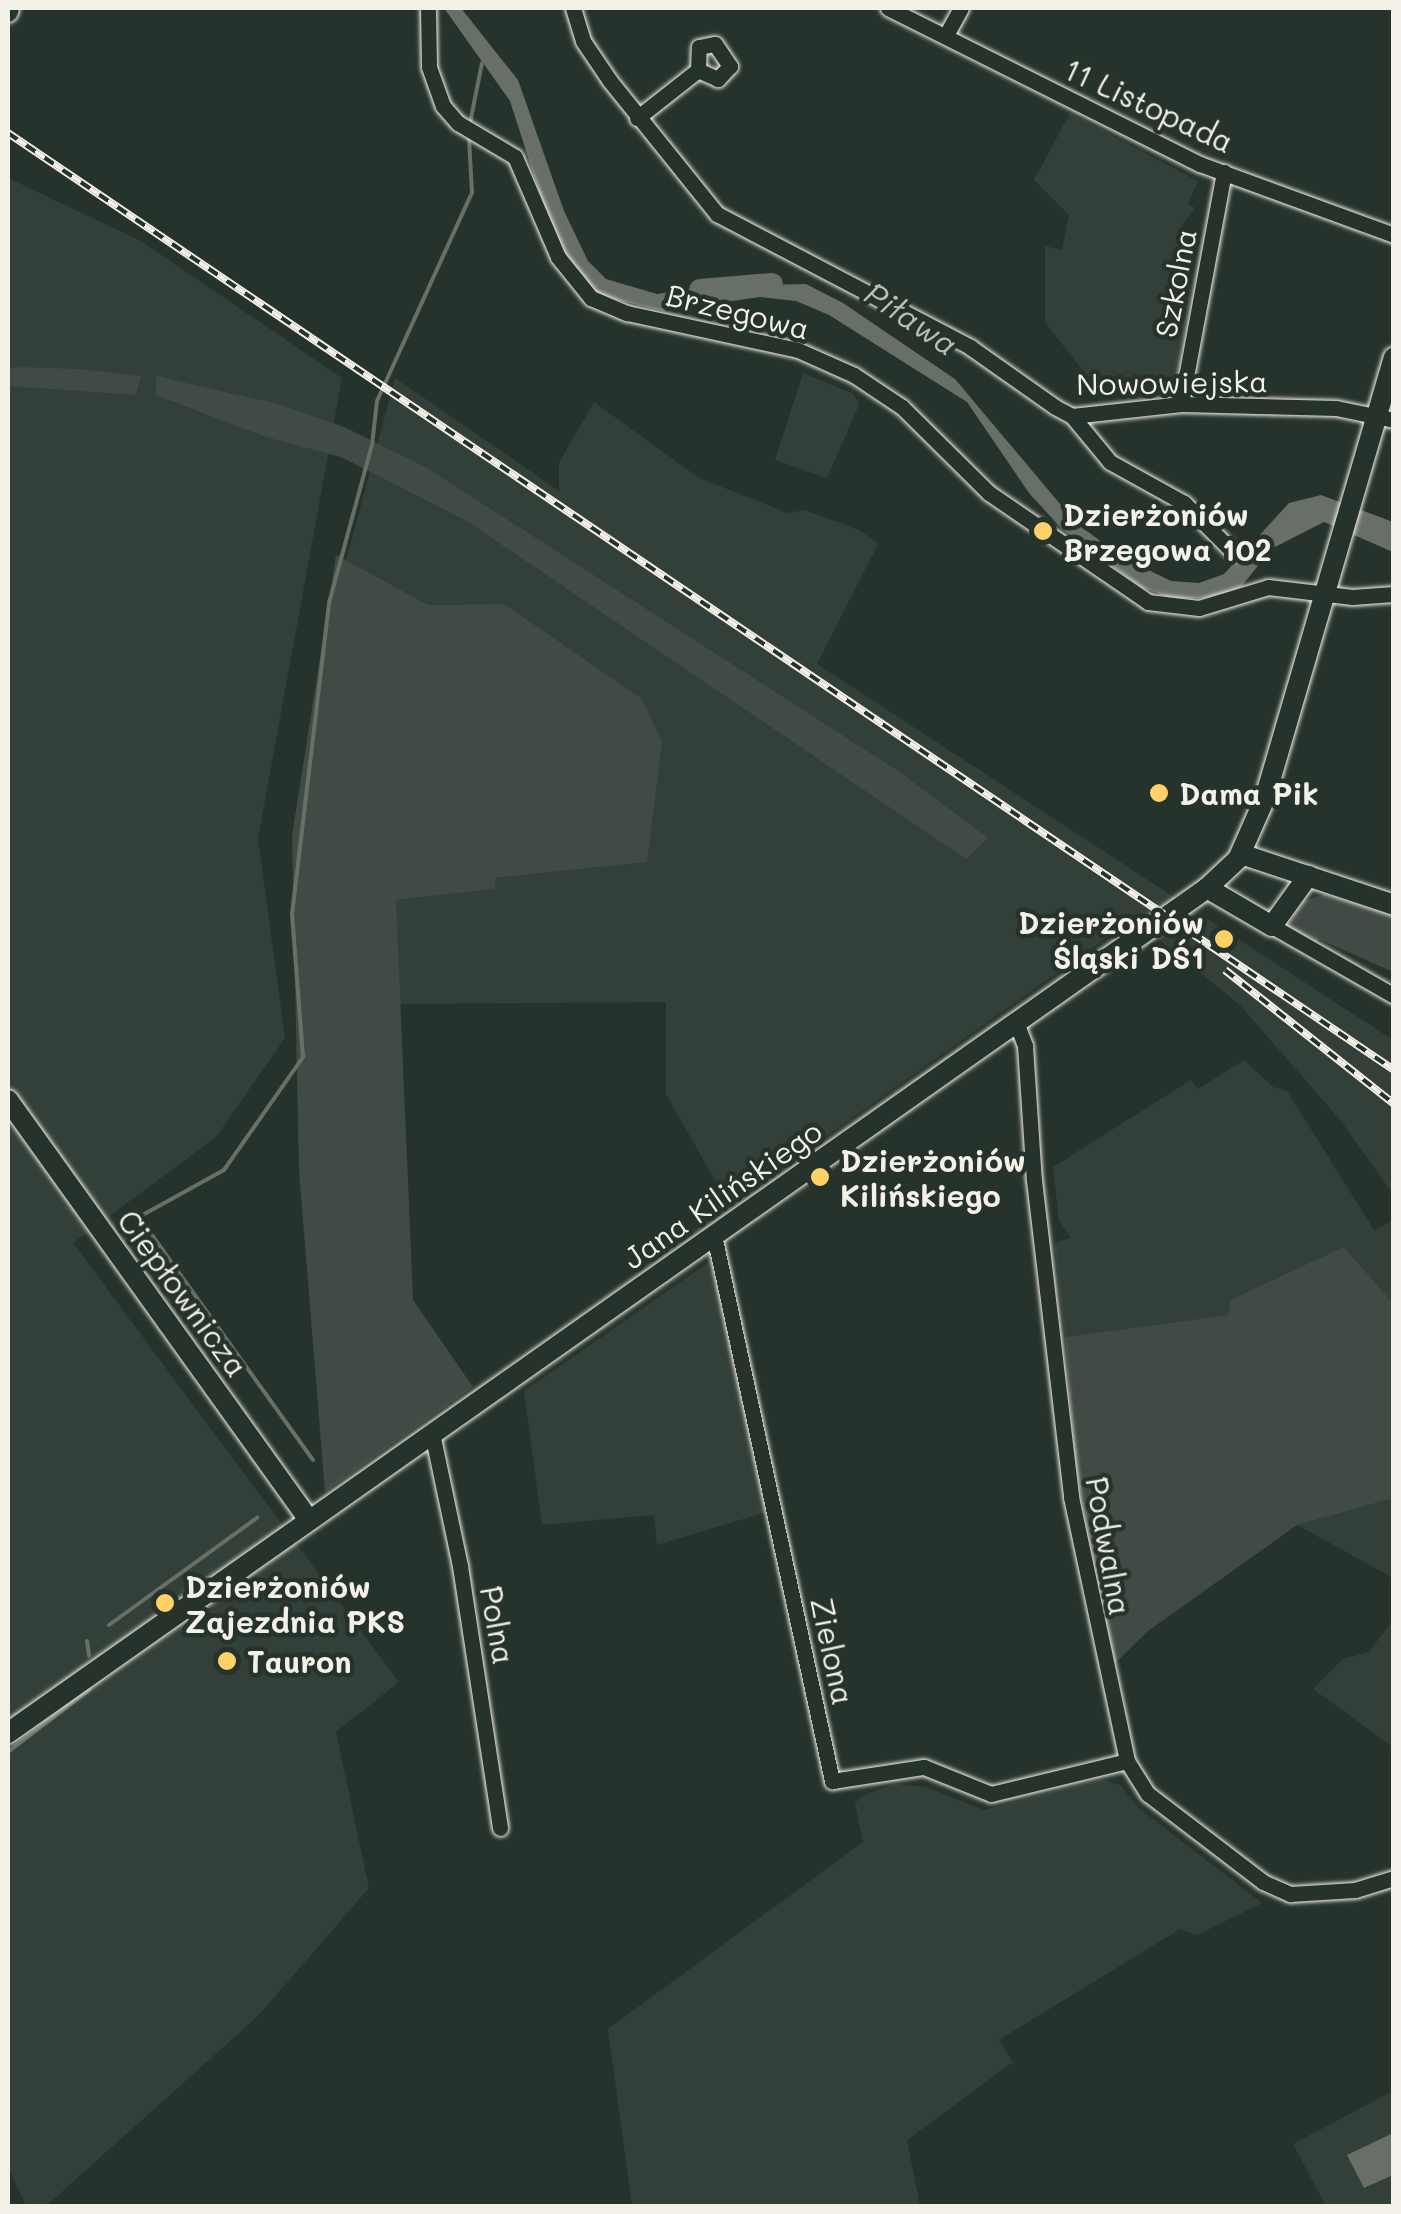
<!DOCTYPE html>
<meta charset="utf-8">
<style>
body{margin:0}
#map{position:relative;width:1401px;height:2214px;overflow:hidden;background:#26332d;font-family:Mali,sans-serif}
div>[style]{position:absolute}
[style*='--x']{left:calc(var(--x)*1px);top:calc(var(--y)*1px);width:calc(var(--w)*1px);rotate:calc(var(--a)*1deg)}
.built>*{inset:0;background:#333f39}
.green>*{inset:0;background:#414b45}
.water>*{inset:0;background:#676f68}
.stream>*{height:4px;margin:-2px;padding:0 2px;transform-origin:2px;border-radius:2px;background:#676f68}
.river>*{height:22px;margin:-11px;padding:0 11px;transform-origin:11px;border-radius:11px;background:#676f68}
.roads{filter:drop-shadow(0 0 2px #f4f1e8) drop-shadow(0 0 2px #f4f1e8)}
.street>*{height:15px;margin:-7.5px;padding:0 7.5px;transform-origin:7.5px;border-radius:7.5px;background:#26332d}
.secondary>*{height:20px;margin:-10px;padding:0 10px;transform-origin:10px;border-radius:10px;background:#26332d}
.rail>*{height:8px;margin-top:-4px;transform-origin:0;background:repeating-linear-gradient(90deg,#26332d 0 11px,#f4f1e8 0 22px);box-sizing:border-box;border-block:2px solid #f4f1e8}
.dots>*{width:28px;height:28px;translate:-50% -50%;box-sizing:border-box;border:5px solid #26332d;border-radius:50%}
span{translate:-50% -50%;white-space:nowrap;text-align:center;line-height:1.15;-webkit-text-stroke:9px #26332d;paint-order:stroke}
.street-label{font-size:30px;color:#f4f1e8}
.poi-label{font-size:30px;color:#f4f1e8;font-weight:700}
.left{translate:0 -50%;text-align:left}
.right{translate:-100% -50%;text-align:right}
.water-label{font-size:32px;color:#bcbdb5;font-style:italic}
.frame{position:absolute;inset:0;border:10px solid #f4f1e8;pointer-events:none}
</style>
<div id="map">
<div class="built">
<i style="clip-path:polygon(1070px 113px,1198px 181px,1188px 204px,1195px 208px,1179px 230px,1188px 232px,1179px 285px,1191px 289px,1175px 390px,1130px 377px,1110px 378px,1096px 388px,1045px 322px,1045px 246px,1062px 250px,1069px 215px,1034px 180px)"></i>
<i style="clip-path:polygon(8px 178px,141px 241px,342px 378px,258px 839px,285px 1038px,216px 1137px,73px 1243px,399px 1682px,336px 1732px,369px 1888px,258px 2016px,46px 2206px,26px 2206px,8px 2167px)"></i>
<i style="clip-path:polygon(803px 373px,854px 394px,859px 405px,827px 478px,775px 460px)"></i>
<i style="clip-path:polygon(395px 378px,559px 491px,559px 463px,594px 402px,699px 478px,788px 513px,805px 510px,859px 530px,878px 544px,817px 664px,1393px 1040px,1393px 1194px,1341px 1121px,1239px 1004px,1133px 919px,729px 1205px,666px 1094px,666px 1002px,398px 1004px,395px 900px,494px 889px,495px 878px,647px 862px,504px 604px,428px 605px,346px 561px)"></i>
<i style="clip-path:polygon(1244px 1060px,1273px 1087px,1287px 1091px,1374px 1230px,1393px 1221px,1393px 1303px,1344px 1247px,1230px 1315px,1065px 1337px,1054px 1243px,1071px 1238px,1059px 1221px,1053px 1167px,1191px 1080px,1198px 1089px)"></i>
<i style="clip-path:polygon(715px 1258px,770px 1511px,657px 1545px,654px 1515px,542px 1525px,524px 1391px)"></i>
<i style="clip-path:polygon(1393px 1498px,1393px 1578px,1297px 1525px,1353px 1504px)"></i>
<i style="clip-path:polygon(1393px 1620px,1393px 1747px,1313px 1689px,1343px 1659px,1369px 1652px)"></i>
<i style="clip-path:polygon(1100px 1779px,1120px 1785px,1139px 1808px,1262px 1903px,1197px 1935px,1180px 1929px,999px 2040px,1013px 2062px,907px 2140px,920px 2206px,632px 2206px,608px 2029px,863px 1842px,855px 1804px,860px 1797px,895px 1784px,926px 1787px,984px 1810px)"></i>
<i style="clip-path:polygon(1393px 2091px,1393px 2206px,1326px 2206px,1293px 2144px)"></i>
</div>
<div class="green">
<i style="clip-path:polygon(21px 367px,78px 369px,141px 376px,136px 395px,8px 386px,8px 369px)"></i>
<i style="clip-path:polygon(156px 376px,278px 404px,344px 427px,427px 468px,898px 771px,988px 838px,966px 859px,467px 521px,341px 457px,266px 437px,156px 395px)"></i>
<i style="clip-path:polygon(336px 555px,428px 605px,504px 604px,642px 699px,662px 742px,647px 862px,495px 878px,495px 889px,396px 900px,413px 1300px,473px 1387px,325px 1492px,299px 1170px,292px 836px)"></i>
<i style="clip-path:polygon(1326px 894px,1393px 916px,1393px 972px,1319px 939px,1315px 946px,1287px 928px,1302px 901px)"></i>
<i style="clip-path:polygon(1344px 1247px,1393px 1303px,1393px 1498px,1297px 1525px,1148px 1631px,1113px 1665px,1076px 1466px,1065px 1337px,1229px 1315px,1230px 1300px)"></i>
</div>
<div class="water">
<i style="clip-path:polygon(444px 8px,461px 8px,518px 80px,564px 211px,588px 261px,606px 279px,657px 294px,709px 286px,806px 284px,843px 303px,955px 379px,1076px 523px,1122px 557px,1171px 581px,1199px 583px,1224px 574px,1289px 503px,1321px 495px,1393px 522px,1393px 552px,1324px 522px,1271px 549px,1242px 586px,1219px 597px,1173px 599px,1141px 587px,1061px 528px,1029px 493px,967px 402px,829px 315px,796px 301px,760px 297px,663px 311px,593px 294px,555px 241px,510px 101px)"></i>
<i style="clip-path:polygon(1393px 2133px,1393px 2175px,1364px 2188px,1347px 2155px)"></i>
</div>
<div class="stream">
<i style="--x:470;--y:123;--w:61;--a:-78.7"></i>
<i style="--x:313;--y:1460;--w:299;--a:-125.6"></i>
<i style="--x:139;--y:1217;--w:97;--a:-28.9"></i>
<i style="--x:224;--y:1170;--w:138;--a:-55"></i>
<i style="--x:303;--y:1057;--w:143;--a:-94.4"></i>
<i style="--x:292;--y:914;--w:313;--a:-83.2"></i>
<i style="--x:329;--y:603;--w:164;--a:-74.8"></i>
<i style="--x:372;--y:445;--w:44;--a:-83.5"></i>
<i style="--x:377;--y:401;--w:229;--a:-65.5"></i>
<i style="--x:472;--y:193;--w:56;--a:-93.1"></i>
<i style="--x:109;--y:1625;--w:183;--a:-35.9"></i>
<i style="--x:87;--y:1641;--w:15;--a:82"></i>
<i style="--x:8;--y:1752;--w:103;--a:-37.5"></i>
</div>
<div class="river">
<i style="--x:700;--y:290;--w:72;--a:-4.8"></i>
</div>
<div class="roads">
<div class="street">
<i style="--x:428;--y:8;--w:59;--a:89"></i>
<i style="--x:429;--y:67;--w:41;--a:70.3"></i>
<i style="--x:443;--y:106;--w:23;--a:49"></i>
<i style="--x:458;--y:123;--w:66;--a:30.8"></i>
<i style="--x:515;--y:157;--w:109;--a:66.7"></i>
<i style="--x:558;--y:257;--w:53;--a:51.2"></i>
<i style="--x:591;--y:298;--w:39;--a:23"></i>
<i style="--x:627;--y:313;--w:175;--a:12.2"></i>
<i style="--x:798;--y:350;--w:61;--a:24.1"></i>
<i style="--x:854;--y:375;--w:58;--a:33.7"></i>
<i style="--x:902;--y:407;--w:122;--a:44.7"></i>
<i style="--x:989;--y:493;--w:193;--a:34.4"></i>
<i style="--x:1148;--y:602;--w:51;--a:6.7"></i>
<i style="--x:1199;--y:608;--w:72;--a:-16.9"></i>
<i style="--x:1268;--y:587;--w:85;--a:6.8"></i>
<i style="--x:1352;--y:597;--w:42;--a:-4.1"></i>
<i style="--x:573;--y:8;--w:34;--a:73"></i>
<i style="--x:583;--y:41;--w:48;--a:56"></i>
<i style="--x:610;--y:81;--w:171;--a:51.2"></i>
<i style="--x:717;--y:214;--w:286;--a:27.7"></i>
<i style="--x:970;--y:347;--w:104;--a:35.2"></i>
<i style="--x:1055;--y:407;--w:19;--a:28"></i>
<i style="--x:1072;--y:416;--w:110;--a:-6.3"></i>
<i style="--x:1181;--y:404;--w:155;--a:1.5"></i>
<i style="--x:1336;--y:408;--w:59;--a:11.7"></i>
<i style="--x:888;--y:8;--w:349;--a:26.6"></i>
<i style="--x:1200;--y:164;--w:207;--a:20.1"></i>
<i style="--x:946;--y:35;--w:31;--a:-61"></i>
<i style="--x:637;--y:118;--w:78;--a:-38.2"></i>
<i style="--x:698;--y:70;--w:23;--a:-88"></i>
<i style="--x:699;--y:47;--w:16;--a:-11"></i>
<i style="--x:715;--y:44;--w:27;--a:56"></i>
<i style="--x:730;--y:66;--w:18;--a:133"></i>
<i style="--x:718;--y:79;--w:22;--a:-156"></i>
<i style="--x:1181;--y:404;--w:236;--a:-79.5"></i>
<i style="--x:1072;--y:416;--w:60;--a:50.4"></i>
<i style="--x:1110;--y:462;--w:85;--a:29"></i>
<i style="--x:1184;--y:503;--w:71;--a:45"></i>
<i style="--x:1272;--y:926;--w:141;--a:29.8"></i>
<i style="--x:1016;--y:1022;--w:26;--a:69"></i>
<i style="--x:1025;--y:1046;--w:134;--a:86.2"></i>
<i style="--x:1034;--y:1180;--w:319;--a:83.3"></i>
<i style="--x:1071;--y:1497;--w:270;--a:78"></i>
<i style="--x:1127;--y:1761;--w:39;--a:58"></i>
<i style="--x:1148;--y:1794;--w:145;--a:37.4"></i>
<i style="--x:1263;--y:1882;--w:30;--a:24"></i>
<i style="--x:1290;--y:1894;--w:65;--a:-3.5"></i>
<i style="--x:1355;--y:1890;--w:41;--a:-17.1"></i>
<i style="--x:714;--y:1235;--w:559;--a:77.8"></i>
<i style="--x:832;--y:1781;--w:93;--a:-8.7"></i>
<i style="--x:924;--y:1767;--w:72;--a:21.9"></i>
<i style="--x:991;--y:1794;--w:140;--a:-13.6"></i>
<i style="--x:432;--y:1433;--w:136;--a:78.1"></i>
<i style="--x:460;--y:1566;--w:265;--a:81.3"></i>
</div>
<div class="secondary">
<i style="--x:8;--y:12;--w:4;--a:-76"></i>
<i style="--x:1241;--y:854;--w:161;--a:18.4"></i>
<i style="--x:1207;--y:888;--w:75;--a:30.3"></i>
<i style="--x:1272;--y:926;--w:62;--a:-54.2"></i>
<i style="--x:8;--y:1100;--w:517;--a:54.37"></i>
<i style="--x:8;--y:1733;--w:1467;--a:-35.17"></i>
<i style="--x:1207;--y:888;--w:42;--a:-43.1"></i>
<i style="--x:1238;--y:859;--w:67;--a:-66.1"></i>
<i style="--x:1265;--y:798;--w:459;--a:-73.7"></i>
</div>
</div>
<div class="rail">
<i style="--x:8;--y:133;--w:1673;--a:34.06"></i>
<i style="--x:1225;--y:970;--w:216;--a:38.4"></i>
</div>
<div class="dots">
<i style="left:1043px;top:531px;background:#ffd166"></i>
<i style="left:1159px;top:793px;background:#ffd166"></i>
<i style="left:1224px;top:939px;background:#ffd166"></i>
<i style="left:820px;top:1177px;background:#ffd166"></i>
<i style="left:165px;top:1603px;background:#ffd166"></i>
<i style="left:227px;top:1661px;background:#ffd166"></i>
</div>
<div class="street-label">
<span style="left:1149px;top:105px;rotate:25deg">11 Listopada</span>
<span style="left:1175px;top:283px;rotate:-79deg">Szkolna</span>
<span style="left:738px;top:311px;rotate:14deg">Brzegowa</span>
<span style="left:1172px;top:382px;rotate:-1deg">Nowowiejska</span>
<span style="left:722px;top:1194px;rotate:-35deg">Jana Kilińskiego</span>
<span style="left:183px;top:1293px;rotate:54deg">Ciepłownicza</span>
<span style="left:1109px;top:1546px;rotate:80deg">Podwalna</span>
<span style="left:498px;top:1625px;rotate:80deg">Polna</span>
<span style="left:833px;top:1651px;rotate:78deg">Zielona</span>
</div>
<div class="poi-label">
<span class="left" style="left:1063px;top:531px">Dzierżoniów<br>Brzegowa 102</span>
<span class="left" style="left:1179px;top:793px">Dama Pik</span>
<span class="right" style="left:1204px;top:939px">Dzierżoniów<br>Śląski DŚ1</span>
<span class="left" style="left:840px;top:1177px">Dzierżoniów<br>Kilińskiego</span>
<span class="left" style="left:185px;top:1603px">Dzierżoniów<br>Zajezdnia PKS</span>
<span class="left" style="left:247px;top:1661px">Tauron</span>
</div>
<div class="water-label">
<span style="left:912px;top:318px;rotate:34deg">Piława</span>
</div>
<div class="frame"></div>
</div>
